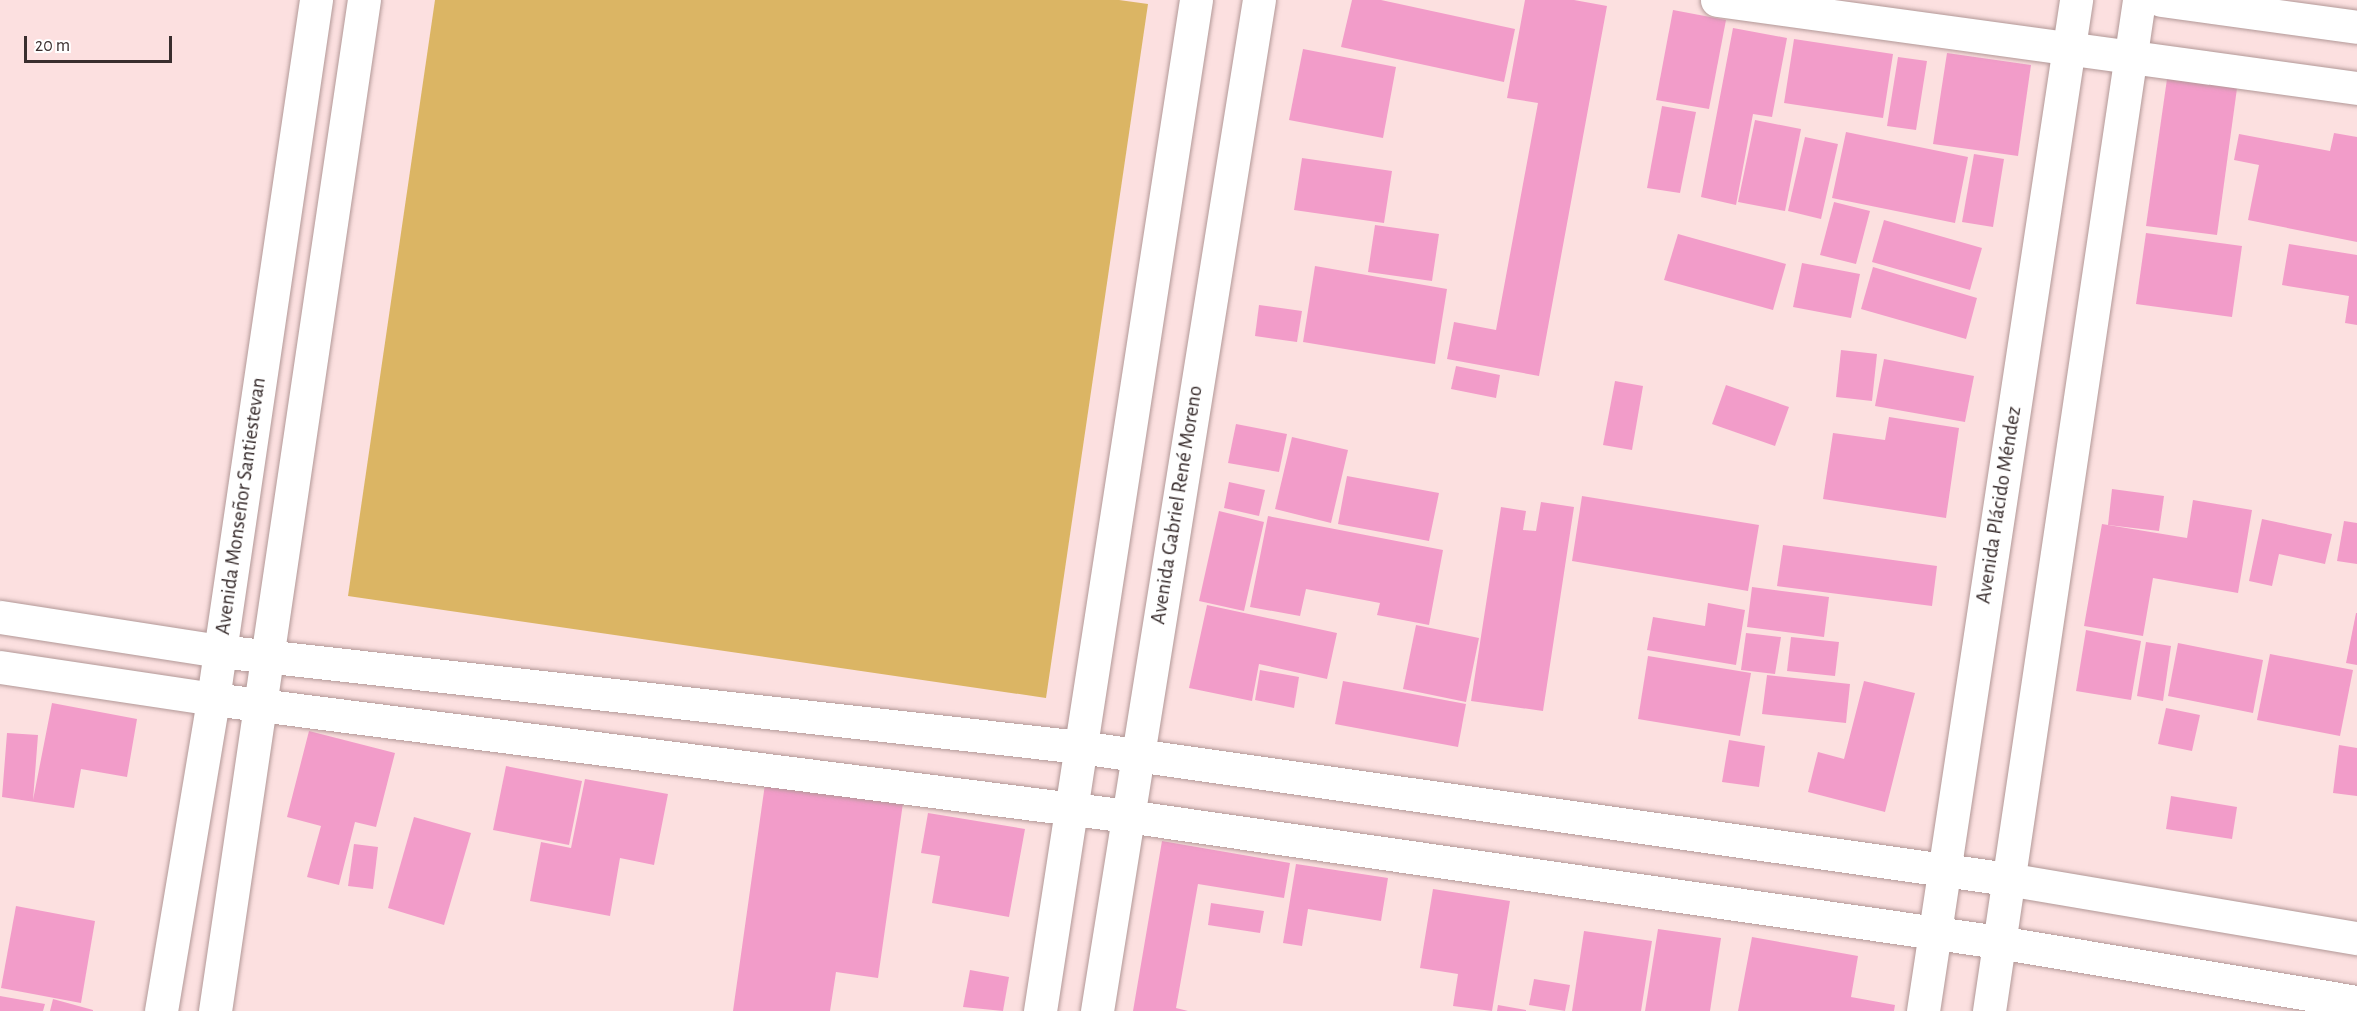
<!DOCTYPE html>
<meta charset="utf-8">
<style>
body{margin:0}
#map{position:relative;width:2357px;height:1011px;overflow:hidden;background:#fce0e0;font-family:"Alegreya Sans",sans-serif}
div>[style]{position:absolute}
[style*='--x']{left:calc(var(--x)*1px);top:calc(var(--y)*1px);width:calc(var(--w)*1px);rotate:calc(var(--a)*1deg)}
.green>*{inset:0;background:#dbb564}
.building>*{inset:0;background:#f29cc9}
.roads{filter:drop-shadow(0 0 2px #b29897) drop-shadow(0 0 2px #b29897)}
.minor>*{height:33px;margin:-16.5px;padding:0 16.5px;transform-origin:16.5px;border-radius:16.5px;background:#fff}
span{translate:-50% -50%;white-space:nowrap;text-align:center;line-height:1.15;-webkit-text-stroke:4.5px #fff;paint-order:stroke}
.street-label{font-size:21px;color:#392e2e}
.scale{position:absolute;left:24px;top:36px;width:148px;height:27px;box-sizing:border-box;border:3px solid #392e2e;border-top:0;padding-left:8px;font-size:18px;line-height:21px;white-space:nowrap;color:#392e2e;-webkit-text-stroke:4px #fff;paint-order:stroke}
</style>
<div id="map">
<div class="green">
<i style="clip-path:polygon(435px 0,1119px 0,1148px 4px,1046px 698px,348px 596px)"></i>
</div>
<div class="building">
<i style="clip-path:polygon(1352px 0,1381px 0,1515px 29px,1504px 82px,1341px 47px)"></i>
<i style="clip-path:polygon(1525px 0,1574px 0,1607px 6px,1539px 376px,1447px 359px,1454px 322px,1496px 330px,1538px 103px,1507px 98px)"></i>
<i style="clip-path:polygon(1673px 10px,1726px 20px,1709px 109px,1656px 100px)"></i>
<i style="clip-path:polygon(1733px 28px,1787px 38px,1772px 117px,1753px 114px,1736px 205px,1701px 197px)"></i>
<i style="clip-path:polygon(1794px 39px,1893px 54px,1883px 118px,1784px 103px)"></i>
<i style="clip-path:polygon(1303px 49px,1396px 67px,1383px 138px,1289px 120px)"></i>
<i style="clip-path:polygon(1947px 53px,2031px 65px,2018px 156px,1933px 144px)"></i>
<i style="clip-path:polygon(1898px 57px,1927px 61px,1916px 130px,1887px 126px)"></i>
<i style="clip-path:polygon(2168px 72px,2238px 81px,2217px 235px,2146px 226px)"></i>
<i style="clip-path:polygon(1662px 106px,1696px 112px,1680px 193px,1647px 188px)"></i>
<i style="clip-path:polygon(1755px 120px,1801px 129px,1785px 211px,1738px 202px)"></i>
<i style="clip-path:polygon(1846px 132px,1968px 157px,1955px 223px,1832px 198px)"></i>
<i style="clip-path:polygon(2334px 133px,2357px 137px,2357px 242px,2248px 220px,2259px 165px,2234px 160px,2239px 134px,2330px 151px)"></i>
<i style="clip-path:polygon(1805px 137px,1838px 144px,1821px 219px,1788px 211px)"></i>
<i style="clip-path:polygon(1974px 154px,2004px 159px,1993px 227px,1962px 222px)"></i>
<i style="clip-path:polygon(1302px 158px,1392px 171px,1384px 223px,1294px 210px)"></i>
<i style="clip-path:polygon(1834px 202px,1870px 211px,1856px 264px,1820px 255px)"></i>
<i style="clip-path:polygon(1884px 220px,1982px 248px,1970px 290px,1872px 262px)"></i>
<i style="clip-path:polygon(1375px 225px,1439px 234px,1432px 281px,1368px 272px)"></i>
<i style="clip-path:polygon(2146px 233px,2242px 246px,2232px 317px,2136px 304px)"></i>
<i style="clip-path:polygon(1678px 234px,1786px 264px,1773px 310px,1664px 280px)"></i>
<i style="clip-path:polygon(2289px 244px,2357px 255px,2357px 325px,2345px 323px,2349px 296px,2282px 285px)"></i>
<i style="clip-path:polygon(1802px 263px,1860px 274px,1851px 318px,1793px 307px)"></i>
<i style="clip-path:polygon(1315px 266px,1447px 289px,1435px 364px,1303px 342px)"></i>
<i style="clip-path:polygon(1873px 267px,1977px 298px,1966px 339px,1861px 309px)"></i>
<i style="clip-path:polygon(1259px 305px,1302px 311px,1297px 342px,1255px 336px)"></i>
<i style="clip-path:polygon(1841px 350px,1877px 354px,1872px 401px,1836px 397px)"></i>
<i style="clip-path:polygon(1884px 359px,1974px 376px,1965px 422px,1875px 406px)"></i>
<i style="clip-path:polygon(1456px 366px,1500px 375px,1496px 398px,1451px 389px)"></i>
<i style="clip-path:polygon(1615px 381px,1643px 386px,1632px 450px,1603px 445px)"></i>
<i style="clip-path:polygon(1726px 385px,1789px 407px,1775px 446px,1712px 424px)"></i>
<i style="clip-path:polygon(1889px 417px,1959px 428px,1946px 518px,1823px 499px,1833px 433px,1885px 440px)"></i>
<i style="clip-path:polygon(1236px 424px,1287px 434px,1279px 472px,1228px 463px)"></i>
<i style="clip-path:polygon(1292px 437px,1348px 450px,1331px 523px,1275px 509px)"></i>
<i style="clip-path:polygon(1347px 476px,1439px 493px,1429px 541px,1338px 524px)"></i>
<i style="clip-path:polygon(1229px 482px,1265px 490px,1259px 516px,1224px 508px)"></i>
<i style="clip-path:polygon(2112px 489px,2164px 496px,2159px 531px,2108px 525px)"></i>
<i style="clip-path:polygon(1582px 496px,1759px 525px,1748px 591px,1572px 561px)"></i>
<i style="clip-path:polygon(2193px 500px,2252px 510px,2238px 593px,2153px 578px,2143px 636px,2084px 626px,2102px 524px,2187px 538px)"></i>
<i style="clip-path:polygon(1541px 502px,1574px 507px,1543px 711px,1471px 701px,1501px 507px,1526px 511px,1523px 530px,1536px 531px)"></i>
<i style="clip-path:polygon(1219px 511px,1264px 522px,1244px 611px,1199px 601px)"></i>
<i style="clip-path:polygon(1268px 516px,1443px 550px,1429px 625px,1377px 615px,1380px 603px,1306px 589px,1300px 616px,1250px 607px)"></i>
<i style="clip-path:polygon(2262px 519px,2332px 534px,2325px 564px,2279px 554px,2272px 586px,2249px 581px)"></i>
<i style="clip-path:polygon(2344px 521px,2357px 523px,2357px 564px,2337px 561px)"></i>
<i style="clip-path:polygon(1783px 545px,1937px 566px,1932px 606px,1777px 586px)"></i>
<i style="clip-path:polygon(1752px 587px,1829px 597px,1824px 637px,1747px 627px)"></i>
<i style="clip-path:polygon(1708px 603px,1745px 610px,1736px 665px,1647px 650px,1653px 617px,1705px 626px)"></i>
<i style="clip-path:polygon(1207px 605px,1337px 633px,1327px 679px,1259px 664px,1252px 701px,1189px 688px)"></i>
<i style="clip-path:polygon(2356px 613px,2357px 613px,2357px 665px,2346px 663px)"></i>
<i style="clip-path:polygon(1416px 625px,1479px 638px,1466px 702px,1403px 689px)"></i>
<i style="clip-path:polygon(2086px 630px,2141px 641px,2131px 700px,2076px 691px)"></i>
<i style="clip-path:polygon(1746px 633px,1781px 637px,1775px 674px,1741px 670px)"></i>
<i style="clip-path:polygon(1791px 637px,1839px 642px,1835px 676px,1787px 671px)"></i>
<i style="clip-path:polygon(2146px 642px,2171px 646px,2163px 701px,2137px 696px)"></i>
<i style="clip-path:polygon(2178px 643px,2263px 660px,2253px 713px,2168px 696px)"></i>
<i style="clip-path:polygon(2270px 654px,2353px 670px,2340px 736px,2257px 720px)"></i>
<i style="clip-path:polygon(1648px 656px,1751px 673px,1740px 736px,1638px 719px)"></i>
<i style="clip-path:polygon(1260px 670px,1299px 677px,1294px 708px,1255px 700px)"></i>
<i style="clip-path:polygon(1767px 675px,1850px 684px,1846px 723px,1762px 714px)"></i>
<i style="clip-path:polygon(1343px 681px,1466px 704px,1458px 747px,1335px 724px)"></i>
<i style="clip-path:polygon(1864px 681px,1915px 693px,1885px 812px,1808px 792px,1818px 752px,1844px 759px)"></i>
<i style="clip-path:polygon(52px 703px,137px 719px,127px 777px,81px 769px,74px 808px,2px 797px,7px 733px,38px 735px,33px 800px)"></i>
<i style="clip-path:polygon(2166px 708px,2200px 715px,2192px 751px,2158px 744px)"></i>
<i style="clip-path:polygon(309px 731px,395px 753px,376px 827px,355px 822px,339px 885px,307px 877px,321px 826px,287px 817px)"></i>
<i style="clip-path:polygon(1729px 740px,1765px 746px,1759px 787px,1722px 782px)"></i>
<i style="clip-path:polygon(2339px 745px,2357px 748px,2357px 796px,2333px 793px)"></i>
<i style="clip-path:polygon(506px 766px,582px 781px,569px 845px,493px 830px)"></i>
<i style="clip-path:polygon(585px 779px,668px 794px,654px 865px,620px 858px,610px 916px,530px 901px,541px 842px,571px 848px)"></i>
<i style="clip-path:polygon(765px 784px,903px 803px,878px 978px,836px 972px,830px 1011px,733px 1011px)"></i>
<i style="clip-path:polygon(2171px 796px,2237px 807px,2232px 839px,2166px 829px)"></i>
<i style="clip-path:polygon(928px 813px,1025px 829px,1009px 917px,932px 903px,940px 856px,921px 853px)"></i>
<i style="clip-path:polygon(414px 817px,471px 833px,444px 925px,388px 908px)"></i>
<i style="clip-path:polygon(1162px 841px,1290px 863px,1284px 898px,1198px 884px,1176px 1008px,1188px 1011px,1133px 1011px)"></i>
<i style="clip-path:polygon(354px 844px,378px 847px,373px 889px,348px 886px)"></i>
<i style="clip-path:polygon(1296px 864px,1388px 878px,1381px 921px,1308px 909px,1302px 946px,1283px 943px)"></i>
<i style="clip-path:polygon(1433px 889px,1510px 901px,1492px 1011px,1453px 1006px,1458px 974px,1420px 968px)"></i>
<i style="clip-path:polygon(1211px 903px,1264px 911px,1260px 933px,1208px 925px)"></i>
<i style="clip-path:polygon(16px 906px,95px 921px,81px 1003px,1px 988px)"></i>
<i style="clip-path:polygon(1658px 929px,1721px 938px,1710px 1011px,1645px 1011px)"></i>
<i style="clip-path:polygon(1584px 931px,1652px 941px,1641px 1011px,1572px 1011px)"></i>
<i style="clip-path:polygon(1752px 937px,1858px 956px,1851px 997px,1895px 1005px,1894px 1011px,1738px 1011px)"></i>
<i style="clip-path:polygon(970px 970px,1009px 977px,1003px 1011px,963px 1007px)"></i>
<i style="clip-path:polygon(1534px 979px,1570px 985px,1565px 1011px,1529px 1005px)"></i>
<i style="clip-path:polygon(0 996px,45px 1004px,43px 1011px,0 1011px)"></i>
<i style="clip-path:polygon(53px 999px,93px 1010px,93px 1011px,50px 1011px)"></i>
<i style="clip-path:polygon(1498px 1005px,1526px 1010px,1526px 1011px,1497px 1011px)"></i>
</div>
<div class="roads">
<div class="minor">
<i style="--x:1717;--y:0;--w:646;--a:7.83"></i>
<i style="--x:2161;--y:0;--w:198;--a:7.8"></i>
<i style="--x:0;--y:617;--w:222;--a:8.8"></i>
<i style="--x:219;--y:651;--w:866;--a:6.36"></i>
<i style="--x:1080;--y:747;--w:936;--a:8.1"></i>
<i style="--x:2007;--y:879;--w:355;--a:9.6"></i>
<i style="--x:0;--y:667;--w:215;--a:8.5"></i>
<i style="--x:213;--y:699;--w:921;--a:7.29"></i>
<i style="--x:1127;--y:816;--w:880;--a:8.23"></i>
<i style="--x:1998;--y:942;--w:364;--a:9.5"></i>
<i style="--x:161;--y:1011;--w:316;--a:-80.5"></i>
<i style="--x:213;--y:699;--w:707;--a:-81.62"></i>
<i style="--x:215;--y:1011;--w:1022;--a:-81.62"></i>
<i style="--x:1040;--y:1011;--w:1023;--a:-81.23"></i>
<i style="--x:1097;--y:1011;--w:1024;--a:-80.9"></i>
<i style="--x:1923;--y:1011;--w:1023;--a:-81.39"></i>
<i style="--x:1989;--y:1011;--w:1022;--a:-81.56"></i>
</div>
</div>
<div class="street-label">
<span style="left:1177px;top:505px;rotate:-81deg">Avenida Gabriel René Moreno</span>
<span style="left:1999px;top:505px;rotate:-81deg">Avenida Plácido Méndez</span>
<span style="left:241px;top:506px;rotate:-82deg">Avenida Monseñor Santiestevan</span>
</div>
<div class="scale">20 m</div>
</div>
